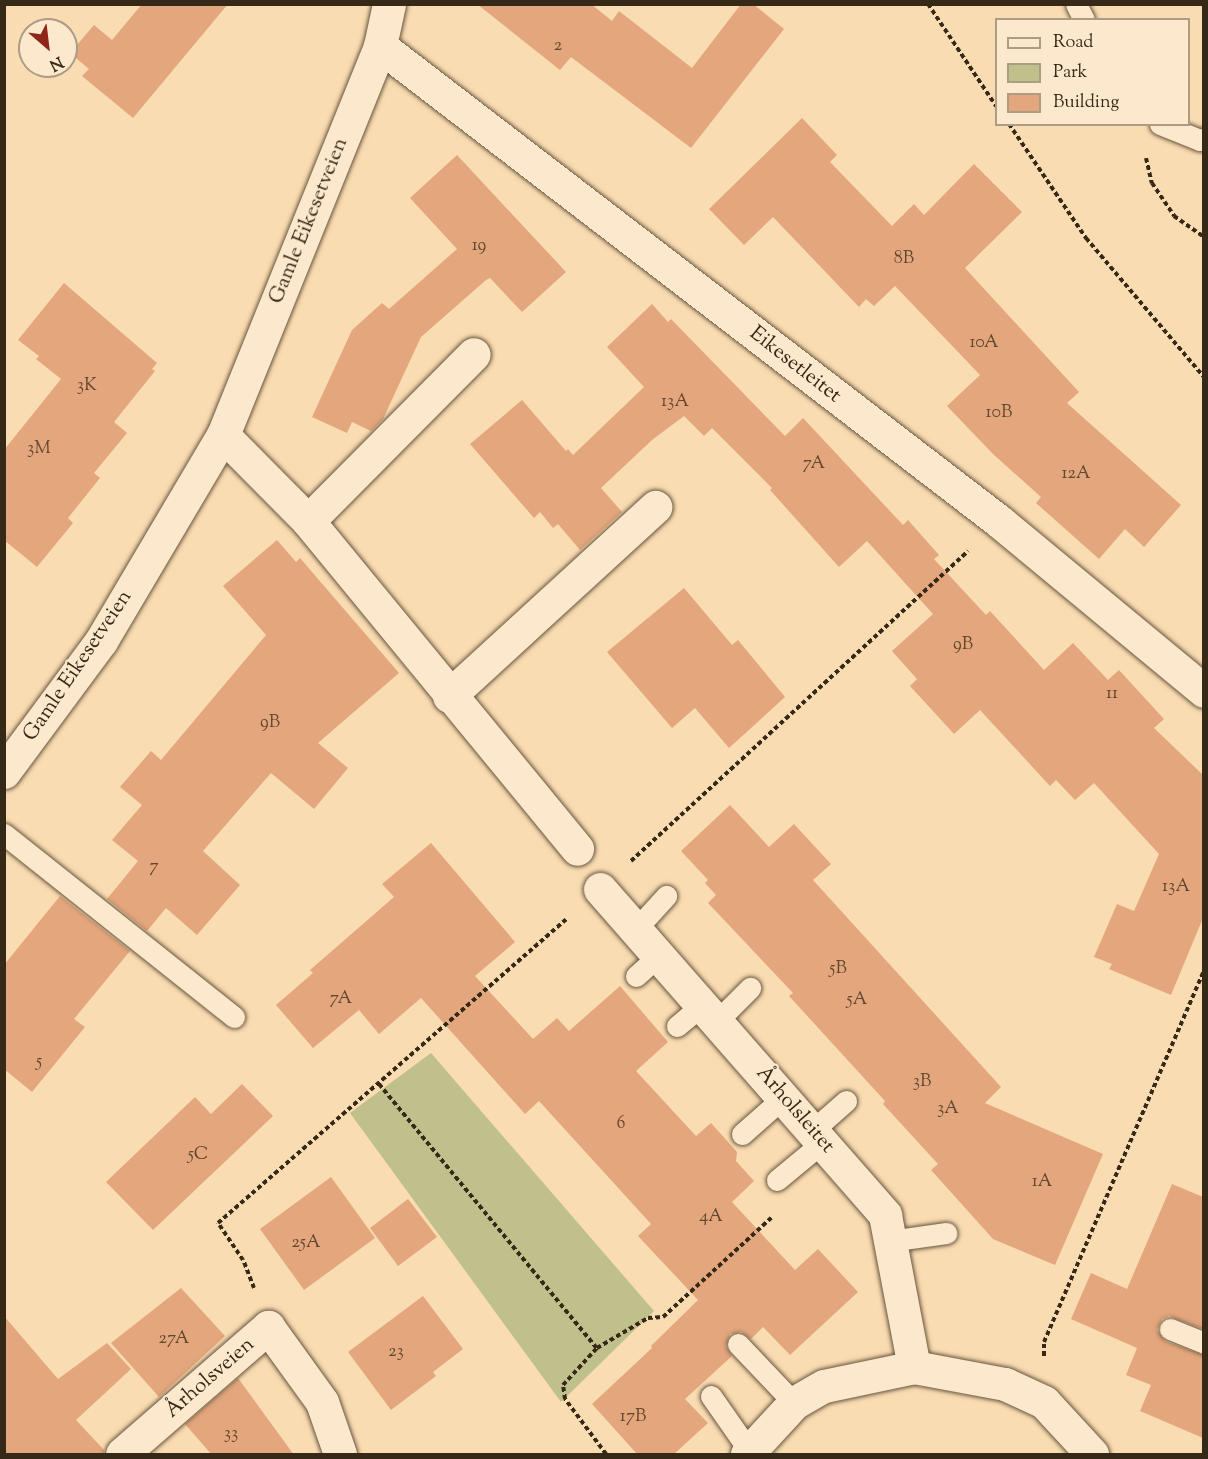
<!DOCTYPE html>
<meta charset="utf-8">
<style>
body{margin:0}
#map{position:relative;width:1208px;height:1459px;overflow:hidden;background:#fadcb2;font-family:"Sorts Mill Goudy",serif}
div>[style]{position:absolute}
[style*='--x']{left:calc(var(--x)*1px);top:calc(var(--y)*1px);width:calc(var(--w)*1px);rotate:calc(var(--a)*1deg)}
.green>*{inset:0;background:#bfc08b}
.building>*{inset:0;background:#e4a67c}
.path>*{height:4px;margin-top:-2px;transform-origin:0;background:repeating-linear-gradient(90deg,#372917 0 4.5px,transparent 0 7.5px)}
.roads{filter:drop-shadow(0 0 2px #68563e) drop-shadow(0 0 2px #68563e)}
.lane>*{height:21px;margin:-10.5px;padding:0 10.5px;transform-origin:10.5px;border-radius:10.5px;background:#fce8cd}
.street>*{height:33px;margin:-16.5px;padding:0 16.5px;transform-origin:16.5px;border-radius:16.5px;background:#fce8cd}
span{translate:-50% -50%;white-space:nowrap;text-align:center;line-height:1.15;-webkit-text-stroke:4.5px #fce8cd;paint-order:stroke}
.number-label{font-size:18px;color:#624830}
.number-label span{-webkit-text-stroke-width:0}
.street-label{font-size:21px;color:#372917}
.frame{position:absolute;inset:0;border:6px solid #372917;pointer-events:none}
.legend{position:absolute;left:995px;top:18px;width:195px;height:108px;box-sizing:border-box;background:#fce8cd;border:2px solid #ad9c84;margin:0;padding:8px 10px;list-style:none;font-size:18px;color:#372917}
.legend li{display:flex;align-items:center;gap:12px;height:30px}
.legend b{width:30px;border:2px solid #ad9c84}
.north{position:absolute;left:18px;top:18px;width:60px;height:60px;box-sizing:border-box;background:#fce8cd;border:2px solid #ad9c84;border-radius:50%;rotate:152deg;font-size:16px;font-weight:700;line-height:24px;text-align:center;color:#372917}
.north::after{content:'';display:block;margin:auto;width:21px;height:27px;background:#8f2418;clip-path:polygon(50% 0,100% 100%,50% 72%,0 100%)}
</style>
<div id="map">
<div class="green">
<i style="clip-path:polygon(431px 1053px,654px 1311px,561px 1402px,350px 1113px)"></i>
</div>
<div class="building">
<i style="clip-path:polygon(142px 4px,228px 4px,133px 118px,82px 76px,89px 69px,70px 53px,94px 25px,112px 40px)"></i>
<i style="clip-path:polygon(477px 4px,591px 4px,612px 21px,619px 11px,692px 68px,741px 4px,753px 4px,784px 29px,691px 148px,571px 57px,560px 70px)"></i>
<i style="clip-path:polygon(802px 118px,837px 155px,830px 162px,892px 226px,914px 204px,924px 215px,974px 164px,1022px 212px,965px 268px,1079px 392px,1067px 403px,1181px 505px,1144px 547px,1125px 529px,1099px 559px,1036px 503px,1041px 497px,993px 454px,947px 406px,980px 375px,895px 286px,874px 306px,866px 299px,859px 307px,773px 217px,744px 245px,709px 209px)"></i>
<i style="clip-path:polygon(457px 155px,566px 272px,522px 312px,490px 278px,486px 280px,421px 337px,383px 419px,371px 431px,352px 422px,347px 433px,312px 417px,352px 330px,382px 303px,389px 309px,457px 249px,410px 198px)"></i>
<i style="clip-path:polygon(64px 283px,157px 363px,152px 369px,155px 371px,114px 422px,127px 433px,94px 473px,100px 478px,68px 518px,73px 523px,37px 567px,4px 540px,4px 450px,61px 379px,36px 359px,39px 356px,18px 340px)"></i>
<i style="clip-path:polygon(652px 304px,668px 322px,671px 319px,785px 436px,803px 418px,903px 525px,908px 520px,939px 555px,934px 559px,986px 615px,990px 611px,1044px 670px,1073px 643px,1108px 680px,1119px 670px,1164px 719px,1154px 728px,1203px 775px,1203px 918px,1171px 995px,1109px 969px,1112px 964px,1094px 957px,1117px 904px,1134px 911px,1159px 854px,1094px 783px,1075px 800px,1056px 780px,1050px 786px,980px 710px,954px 734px,910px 686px,917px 679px,892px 651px,933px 614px,867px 541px,839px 567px,770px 490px,772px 488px,712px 428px,704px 436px,684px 416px,652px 440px,601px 488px,622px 512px,580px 550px,558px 524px,553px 528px,540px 512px,534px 518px,470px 444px,522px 400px,566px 451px,568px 449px,573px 455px,644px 387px,607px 347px)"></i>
<i style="clip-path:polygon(277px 540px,296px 562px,300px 558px,399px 673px,318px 743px,348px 768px,314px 809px,271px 773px,203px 851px,240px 885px,197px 935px,166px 908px,147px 931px,107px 899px,138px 861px,112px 840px,142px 805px,120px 787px,151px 751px,161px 760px,266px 635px,223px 586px)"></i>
<i style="clip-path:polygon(684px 588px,732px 645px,738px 640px,785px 697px,729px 748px,695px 708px,672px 728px,607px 652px)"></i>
<i style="clip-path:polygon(730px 805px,769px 847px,794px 824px,831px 864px,813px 880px,1001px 1087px,985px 1103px,1103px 1154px,1055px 1265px,993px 1239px,931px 1170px,938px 1164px,883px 1104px,885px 1101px,789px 996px,793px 993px,708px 903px,716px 895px,705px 883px,708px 880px,681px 851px)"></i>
<i style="clip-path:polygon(431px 843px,515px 942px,475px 976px,533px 1039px,557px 1018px,569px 1031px,620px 986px,668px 1042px,636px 1071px,696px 1136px,711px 1123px,737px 1152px,736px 1161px,754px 1181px,732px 1202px,795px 1270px,818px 1249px,858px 1292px,790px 1355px,763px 1327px,751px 1339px,741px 1332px,730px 1334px,726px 1346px,732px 1356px,685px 1399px,708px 1423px,673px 1455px,638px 1455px,592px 1404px,652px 1348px,651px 1346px,698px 1300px,638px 1236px,651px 1224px,539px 1101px,525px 1114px,421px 998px,379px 1034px,359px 1010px,313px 1048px,276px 1005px,313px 973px,310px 970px,394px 897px,382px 884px)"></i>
<i style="clip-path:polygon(60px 896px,130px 951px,74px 1019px,85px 1027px,32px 1092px,4px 1069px,4px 965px)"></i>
<i style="clip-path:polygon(242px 1084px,273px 1116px,153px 1230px,106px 1182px,195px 1097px,211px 1114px)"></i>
<i style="clip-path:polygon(331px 1177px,375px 1238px,304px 1290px,260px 1229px)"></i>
<i style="clip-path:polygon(1172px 1184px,1203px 1197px,1203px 1329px,1169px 1316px,1162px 1319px,1157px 1330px,1165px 1341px,1203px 1355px,1203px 1438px,1140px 1411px,1151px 1385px,1126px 1375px,1137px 1348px,1071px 1319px,1091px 1273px,1127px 1289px)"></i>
<i style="clip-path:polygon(408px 1199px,437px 1237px,398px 1266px,370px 1228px)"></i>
<i style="clip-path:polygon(181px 1288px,225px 1336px,159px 1397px,111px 1343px)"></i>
<i style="clip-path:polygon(423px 1296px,463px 1349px,433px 1372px,436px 1376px,391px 1410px,348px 1352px)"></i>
<i style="clip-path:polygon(4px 1316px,58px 1379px,107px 1343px,131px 1369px,76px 1420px,104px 1450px,104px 1455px,4px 1455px)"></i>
<i style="clip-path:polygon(238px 1378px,294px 1455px,212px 1455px,185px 1424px)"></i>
</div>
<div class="path">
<i style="--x:928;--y:4;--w:123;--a:56.3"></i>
<i style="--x:1009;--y:124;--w:138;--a:56"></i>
<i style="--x:1086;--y:238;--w:182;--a:49.7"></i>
<i style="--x:1146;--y:158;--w:26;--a:77"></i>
<i style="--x:1152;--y:183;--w:40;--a:56"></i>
<i style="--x:1174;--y:216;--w:37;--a:35"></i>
<i style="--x:631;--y:861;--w:458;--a:-42.6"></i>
<i style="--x:379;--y:1084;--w:342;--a:50.5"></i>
<i style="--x:254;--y:1288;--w:30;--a:-111"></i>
<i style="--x:243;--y:1260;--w:45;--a:-124"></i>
<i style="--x:218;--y:1223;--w:464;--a:-41.1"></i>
<i style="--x:1044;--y:1356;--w:14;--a:-90"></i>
<i style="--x:1044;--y:1342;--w:405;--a:-66.7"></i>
<i style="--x:606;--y:1454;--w:69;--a:-126.7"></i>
<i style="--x:565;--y:1399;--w:14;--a:-98"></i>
<i style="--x:563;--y:1385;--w:50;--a:-47.4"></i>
<i style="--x:597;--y:1348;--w:59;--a:-30.5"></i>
<i style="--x:648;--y:1318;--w:15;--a:-4"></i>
<i style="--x:663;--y:1317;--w:148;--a:-42.5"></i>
</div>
<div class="roads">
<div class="lane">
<i style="--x:1076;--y:4;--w:18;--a:63"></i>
<i style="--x:1160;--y:124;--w:43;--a:21.8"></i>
<i style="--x:1200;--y:140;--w:4;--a:-14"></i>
<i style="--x:4;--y:834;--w:294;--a:38.5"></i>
<i style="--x:636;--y:929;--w:45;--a:-47.7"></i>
<i style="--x:636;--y:976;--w:31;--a:-42"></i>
<i style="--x:717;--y:1021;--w:47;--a:-45"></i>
<i style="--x:677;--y:1026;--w:34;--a:-40"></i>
<i style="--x:813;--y:1130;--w:44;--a:-41.3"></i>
<i style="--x:742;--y:1134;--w:56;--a:-41.4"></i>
<i style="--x:777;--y:1180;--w:60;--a:-39.6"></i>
<i style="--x:890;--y:1241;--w:57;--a:-8.1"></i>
<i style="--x:1170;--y:1329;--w:37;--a:22"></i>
<i style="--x:738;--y:1344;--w:81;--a:46.5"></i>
<i style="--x:711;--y:1396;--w:68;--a:55.1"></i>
</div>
<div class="street">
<i style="--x:380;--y:46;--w:782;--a:37.51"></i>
<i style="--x:1000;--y:522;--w:265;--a:39.6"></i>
<i style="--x:223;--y:435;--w:121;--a:45.3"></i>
<i style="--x:308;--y:521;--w:424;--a:50.6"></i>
<i style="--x:308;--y:521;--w:235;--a:-45.2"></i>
<i style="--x:449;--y:696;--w:280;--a:-42.5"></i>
<i style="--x:4;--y:772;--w:163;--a:-53.5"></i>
<i style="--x:101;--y:641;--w:239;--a:-59.4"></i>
<i style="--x:223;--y:435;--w:419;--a:-68"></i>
<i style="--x:380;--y:46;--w:43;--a:-77.9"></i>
<i style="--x:600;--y:889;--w:433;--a:48.8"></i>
<i style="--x:885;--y:1215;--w:155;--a:79.2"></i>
<i style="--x:122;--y:1454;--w:194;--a:-41"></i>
<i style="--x:268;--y:1327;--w:92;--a:54.2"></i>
<i style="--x:322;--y:1402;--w:55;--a:70.9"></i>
<i style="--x:747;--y:1454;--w:69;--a:-47.3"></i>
<i style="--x:794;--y:1403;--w:34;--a:-30"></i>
<i style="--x:824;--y:1386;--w:92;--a:-11.9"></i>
<i style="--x:914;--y:1367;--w:93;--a:10.6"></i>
<i style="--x:1005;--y:1384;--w:43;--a:24.8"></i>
<i style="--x:1044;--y:1402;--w:71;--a:47.3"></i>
</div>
</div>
<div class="number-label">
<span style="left:558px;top:46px">2</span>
<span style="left:479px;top:246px">19</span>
<span style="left:904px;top:259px">8B</span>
<span style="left:984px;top:343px">10A</span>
<span style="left:87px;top:386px">3K</span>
<span style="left:675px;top:402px">13A</span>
<span style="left:999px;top:413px">10B</span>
<span style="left:39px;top:449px">3M</span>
<span style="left:814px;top:464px">7A</span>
<span style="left:1076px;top:474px">12A</span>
<span style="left:963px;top:645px">9B</span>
<span style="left:1112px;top:694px">11</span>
<span style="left:270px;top:723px">9B</span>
<span style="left:154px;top:867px">7</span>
<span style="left:1176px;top:887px">13A</span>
<span style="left:838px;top:969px">5B</span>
<span style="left:341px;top:999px">7A</span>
<span style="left:857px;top:1000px">5A</span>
<span style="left:39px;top:1062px">5</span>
<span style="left:922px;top:1082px">3B</span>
<span style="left:948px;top:1109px">3A</span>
<span style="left:621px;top:1124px">6</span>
<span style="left:198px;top:1155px">5C</span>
<span style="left:1042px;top:1182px">1A</span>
<span style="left:711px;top:1217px">4A</span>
<span style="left:306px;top:1243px">25A</span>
<span style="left:174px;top:1339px">27A</span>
<span style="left:396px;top:1352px">23</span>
<span style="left:633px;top:1417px">17B</span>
<span style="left:231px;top:1434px">33</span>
</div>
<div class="street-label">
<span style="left:309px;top:221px;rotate:-68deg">Gamle Eikesetveien</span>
<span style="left:795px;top:365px;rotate:38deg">Eikesetleitet</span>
<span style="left:78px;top:666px;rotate:-56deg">Gamle Eikesetveien</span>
<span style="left:795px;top:1110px;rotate:49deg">Årholsleitet</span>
<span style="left:210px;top:1378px;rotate:-41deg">Årholsveien</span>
</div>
<div class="frame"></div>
<ul class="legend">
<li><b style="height:8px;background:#fce8cd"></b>Road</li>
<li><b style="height:16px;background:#bfc08b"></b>Park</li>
<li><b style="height:16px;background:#e4a67c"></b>Building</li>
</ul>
<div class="north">N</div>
</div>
